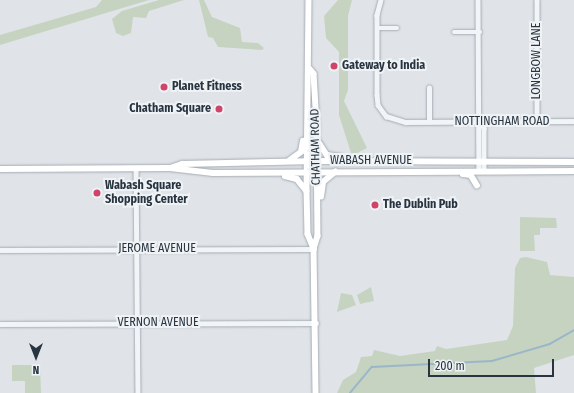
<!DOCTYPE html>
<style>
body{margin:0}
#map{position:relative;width:574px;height:393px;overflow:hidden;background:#e0e4e9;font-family:"Fira Sans Condensed",sans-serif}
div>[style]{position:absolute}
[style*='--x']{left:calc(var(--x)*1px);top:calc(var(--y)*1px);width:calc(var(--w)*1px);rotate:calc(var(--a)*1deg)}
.green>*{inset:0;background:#c7d3c1}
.stream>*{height:1.5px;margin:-0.75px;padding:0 0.75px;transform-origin:0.75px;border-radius:0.75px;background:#9ab6c9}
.roads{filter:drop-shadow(0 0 1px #a5acb3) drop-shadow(0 0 1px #a5acb3)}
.minor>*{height:4.5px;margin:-2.25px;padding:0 2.25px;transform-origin:2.25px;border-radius:2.25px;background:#f2f5f7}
.major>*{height:5.5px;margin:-2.75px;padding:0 2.75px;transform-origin:2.75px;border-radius:2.75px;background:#fff}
.dots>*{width:11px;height:11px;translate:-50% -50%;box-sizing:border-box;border:2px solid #eff3f6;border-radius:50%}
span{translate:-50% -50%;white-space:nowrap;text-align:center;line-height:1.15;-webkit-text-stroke:4px #eff3f6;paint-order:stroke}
.street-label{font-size:12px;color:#283440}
.poi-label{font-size:12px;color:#283440;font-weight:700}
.left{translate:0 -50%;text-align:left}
.right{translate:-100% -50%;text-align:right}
.north{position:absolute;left:16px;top:337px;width:40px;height:40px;-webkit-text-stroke:3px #eff3f6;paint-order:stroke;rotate:180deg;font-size:11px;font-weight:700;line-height:16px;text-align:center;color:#283440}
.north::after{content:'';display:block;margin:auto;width:14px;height:18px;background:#283440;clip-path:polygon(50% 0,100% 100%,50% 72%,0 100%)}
.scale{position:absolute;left:428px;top:359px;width:126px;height:18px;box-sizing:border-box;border:2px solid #283440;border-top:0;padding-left:5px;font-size:12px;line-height:14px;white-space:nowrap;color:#283440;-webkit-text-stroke:3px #eff3f6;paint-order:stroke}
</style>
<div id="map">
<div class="green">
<i style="clip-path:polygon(102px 0,149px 0,0 45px,0 35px,96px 7px)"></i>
<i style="clip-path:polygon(159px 0,184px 0,149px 11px,146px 18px,133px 17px,131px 33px,123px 36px,116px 33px,112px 19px,122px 11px)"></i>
<i style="clip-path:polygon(199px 0,204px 0,212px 17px,240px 28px,242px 42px,258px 43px,264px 48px,262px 50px,218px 47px,213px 38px,208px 37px)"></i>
<i style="clip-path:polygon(338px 0,352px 0,348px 16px,348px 90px,344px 101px,367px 148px,357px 153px,351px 153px,339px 115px,339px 52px,326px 38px,324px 16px)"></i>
<i style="clip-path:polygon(520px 217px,556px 218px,557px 228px,540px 228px,540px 235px,534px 235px,535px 251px,520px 251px)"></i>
<i style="clip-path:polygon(526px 257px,547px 262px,550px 275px,574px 277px,574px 355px,534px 368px,536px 393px,337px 393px,343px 380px,356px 372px,361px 357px,372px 356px,374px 350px,400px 356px,435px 351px,437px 346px,446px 349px,507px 340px,513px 326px,515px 268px,520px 258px)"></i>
<i style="clip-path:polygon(371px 287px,374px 301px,360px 304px,357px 295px)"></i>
<i style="clip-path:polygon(341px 293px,352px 295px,356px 305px,337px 312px)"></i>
<i style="clip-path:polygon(12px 365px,40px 365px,41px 393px,25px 393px,25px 381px,12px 381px)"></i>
</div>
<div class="stream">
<i style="--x:350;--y:393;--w:34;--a:-50"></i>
<i style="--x:372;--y:367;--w:120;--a:-2.9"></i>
<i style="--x:492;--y:361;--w:60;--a:-16.3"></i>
<i style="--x:550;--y:344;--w:28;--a:-30"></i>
</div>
<div class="roads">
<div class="minor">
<i style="--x:381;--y:0;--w:16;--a:105"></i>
<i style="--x:377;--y:15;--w:80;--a:90"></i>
<i style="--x:377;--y:95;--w:10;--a:84"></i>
<i style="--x:378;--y:105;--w:14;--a:54"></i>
<i style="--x:386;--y:116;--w:21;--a:17"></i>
<i style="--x:406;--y:122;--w:168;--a:-0.3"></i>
<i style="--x:478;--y:0;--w:170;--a:89.7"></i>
<i style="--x:537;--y:0;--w:121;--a:90"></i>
<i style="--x:377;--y:28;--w:20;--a:0"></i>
<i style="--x:454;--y:32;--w:26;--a:0"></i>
<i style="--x:429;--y:122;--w:34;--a:-90"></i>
<i style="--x:481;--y:122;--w:7;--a:63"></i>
<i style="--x:484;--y:128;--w:42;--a:90"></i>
<i style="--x:136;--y:168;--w:225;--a:89.5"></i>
<i style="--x:0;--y:250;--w:314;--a:-0.2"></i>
<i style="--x:0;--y:324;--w:316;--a:-0.2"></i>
</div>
<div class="major">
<i style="--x:309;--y:0;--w:191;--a:90.6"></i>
<i style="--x:307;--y:191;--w:43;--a:88.7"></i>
<i style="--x:308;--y:234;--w:16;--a:68"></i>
<i style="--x:314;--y:249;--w:144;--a:89.2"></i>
<i style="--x:310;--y:69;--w:6;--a:51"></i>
<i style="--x:314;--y:74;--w:51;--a:86.6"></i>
<i style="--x:317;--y:125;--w:111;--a:89.5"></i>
<i style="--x:318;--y:236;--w:14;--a:107"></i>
<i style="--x:318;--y:141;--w:17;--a:57"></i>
<i style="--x:327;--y:155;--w:14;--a:8"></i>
<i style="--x:290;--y:160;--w:14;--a:-36"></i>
<i style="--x:301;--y:152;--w:11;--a:-80"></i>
<i style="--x:170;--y:168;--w:13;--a:-18"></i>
<i style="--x:182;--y:164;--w:135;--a:-1.3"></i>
<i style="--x:317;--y:161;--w:257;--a:0.2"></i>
<i style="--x:0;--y:169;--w:170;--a:-0.3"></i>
<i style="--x:170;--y:168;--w:43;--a:6.6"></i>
<i style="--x:213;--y:173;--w:361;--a:-0.3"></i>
<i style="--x:463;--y:174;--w:8;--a:7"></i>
<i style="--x:471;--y:175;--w:12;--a:59"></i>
<i style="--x:285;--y:176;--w:12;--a:14"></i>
<i style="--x:297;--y:179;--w:14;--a:51"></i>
<i style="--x:321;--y:197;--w:15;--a:-82"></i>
<i style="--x:323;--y:182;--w:16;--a:-40"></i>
</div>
</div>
<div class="dots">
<i style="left:334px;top:66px;background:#cf4468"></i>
<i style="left:164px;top:87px;background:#cf4468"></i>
<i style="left:219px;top:109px;background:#cf4468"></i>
<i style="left:97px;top:193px;background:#cf4468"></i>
<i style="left:375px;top:205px;background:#cf4468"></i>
</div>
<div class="street-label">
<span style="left:537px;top:61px;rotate:-90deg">LONGBOW LANE</span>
<span style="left:502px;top:122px">NOTTINGHAM ROAD</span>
<span style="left:316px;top:147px;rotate:-91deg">CHATHAM ROAD</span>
<span style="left:371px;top:161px">WABASH AVENUE</span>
<span style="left:157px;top:249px">JEROME AVENUE</span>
<span style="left:158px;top:323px">VERNON AVENUE</span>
</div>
<div class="poi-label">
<span class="left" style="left:342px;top:66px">Gateway to India</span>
<span class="left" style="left:172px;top:87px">Planet Fitness</span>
<span class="right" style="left:211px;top:109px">Chatham Square</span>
<span class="left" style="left:105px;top:193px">Wabash Square<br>Shopping Center</span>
<span class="left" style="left:383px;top:205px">The Dublin Pub</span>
</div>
<div class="north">N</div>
<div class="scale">200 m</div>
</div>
